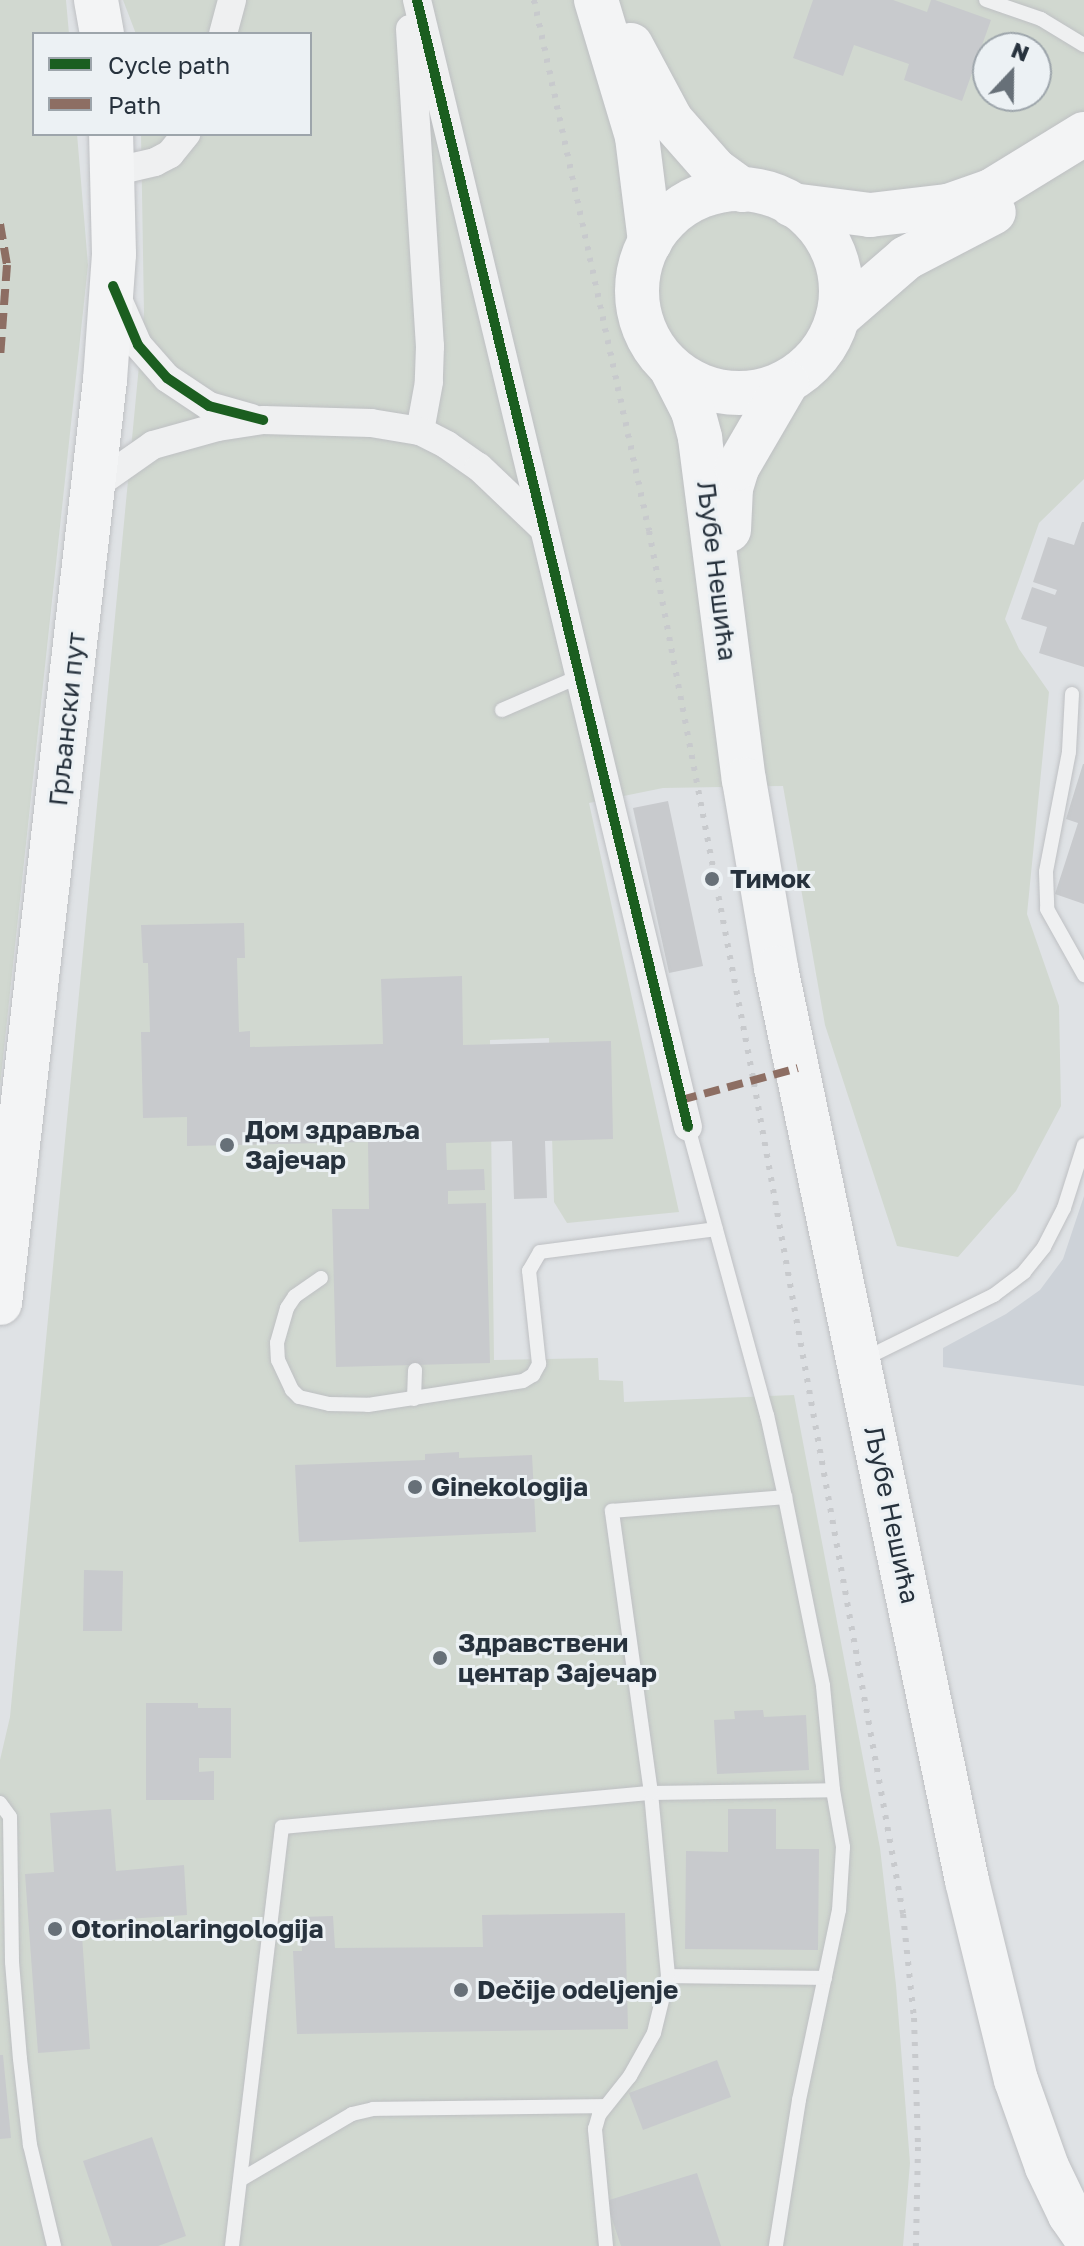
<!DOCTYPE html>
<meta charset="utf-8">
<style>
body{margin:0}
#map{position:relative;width:1084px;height:2246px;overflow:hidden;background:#dfe2e5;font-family:"Golos Text",sans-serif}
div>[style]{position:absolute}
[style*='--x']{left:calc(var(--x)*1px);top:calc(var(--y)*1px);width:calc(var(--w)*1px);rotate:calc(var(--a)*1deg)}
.built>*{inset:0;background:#cdd2d8}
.green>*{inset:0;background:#d1d8d0}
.building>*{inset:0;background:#c8cacd}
.roads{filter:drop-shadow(0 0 2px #bec0c3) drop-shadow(0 0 2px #bec0c3)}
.service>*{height:14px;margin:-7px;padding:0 7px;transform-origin:7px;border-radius:7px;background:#eff0f1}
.minor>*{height:28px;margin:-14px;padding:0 14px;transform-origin:14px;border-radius:14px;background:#eff0f1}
.primary>*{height:44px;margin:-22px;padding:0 22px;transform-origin:22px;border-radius:22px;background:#f3f4f5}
.primary>.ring{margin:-22px;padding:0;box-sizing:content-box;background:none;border:44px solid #f3f4f5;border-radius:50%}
.rail>*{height:6px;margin-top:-3px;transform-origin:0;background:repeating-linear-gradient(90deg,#c8cacd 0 4px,transparent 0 12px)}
.quiet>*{height:8px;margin-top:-4px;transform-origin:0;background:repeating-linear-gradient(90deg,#8d6e63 0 16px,transparent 0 24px)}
.cycleway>*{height:10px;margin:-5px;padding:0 5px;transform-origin:5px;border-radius:5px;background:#1b5e20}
.dots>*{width:22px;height:22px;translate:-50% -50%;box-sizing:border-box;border:4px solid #ecf1f4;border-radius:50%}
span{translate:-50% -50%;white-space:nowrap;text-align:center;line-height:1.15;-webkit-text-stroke:6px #ecf1f4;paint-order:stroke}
.street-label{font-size:26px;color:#27323d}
.poi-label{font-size:26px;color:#27323d;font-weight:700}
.left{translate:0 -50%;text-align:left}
.legend{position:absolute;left:32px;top:32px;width:280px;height:104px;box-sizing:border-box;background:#ecf1f4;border:2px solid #9da5ab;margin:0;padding:10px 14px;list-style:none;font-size:24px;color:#27323d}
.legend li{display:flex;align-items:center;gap:16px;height:40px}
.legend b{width:40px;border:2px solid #9da5ab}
.north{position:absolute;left:972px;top:32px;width:80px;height:80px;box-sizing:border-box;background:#ecf1f4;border:2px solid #9da5ab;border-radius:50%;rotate:22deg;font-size:22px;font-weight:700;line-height:32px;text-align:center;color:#27323d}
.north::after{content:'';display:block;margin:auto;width:28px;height:36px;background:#677078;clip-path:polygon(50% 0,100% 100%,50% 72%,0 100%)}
</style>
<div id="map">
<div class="built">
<i style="clip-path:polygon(1084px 1196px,1084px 1386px,943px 1367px,943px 1348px,1006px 1314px,1040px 1290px,1063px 1259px)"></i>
</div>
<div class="green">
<i style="clip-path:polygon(0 0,66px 0,69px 34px,34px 34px,34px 134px,77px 134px,88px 265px,0 1086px)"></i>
<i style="clip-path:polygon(evenodd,123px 0,1084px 0,1084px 479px,1039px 523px,1005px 619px,1019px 649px,1049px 692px,1027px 914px,1059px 1006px,1061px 1106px,1016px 1191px,958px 1257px,897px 1246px,825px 1025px,783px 786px,663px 788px,589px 803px,679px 1212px,567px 1223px,554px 1202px,549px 1038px,490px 1040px,494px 1360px,598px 1358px,599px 1380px,623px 1381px,624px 1402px,794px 1395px,880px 1848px,896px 1985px,910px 2163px,903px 2246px,0 2246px,0 1760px,10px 1717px,144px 313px,141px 134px,310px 134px,310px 34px,136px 34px,123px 0,988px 48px,1036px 48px,1036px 96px,988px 96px,988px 48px)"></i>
</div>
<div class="building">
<i style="clip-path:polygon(813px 0,893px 0,927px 12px,931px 0,935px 0,991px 20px,962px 101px,904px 80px,909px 64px,854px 45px,843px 76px,793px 58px)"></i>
<i style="clip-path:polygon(1082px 522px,1084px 522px,1084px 667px,1039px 653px,1047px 627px,1021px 619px,1032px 587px,1055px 595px,1057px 590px,1033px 582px,1048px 537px,1074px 545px)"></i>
<i style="clip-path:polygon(1083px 764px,1084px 764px,1084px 904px,1055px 894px,1078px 823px,1066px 819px)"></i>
<i style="clip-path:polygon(668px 801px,703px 966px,669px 973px,633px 808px)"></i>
<i style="clip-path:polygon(244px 923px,245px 958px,237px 958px,239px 1032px,250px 1031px,250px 1047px,383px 1044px,381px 979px,462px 976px,463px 1045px,611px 1041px,613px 1139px,545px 1141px,547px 1198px,514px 1199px,512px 1141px,446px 1143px,447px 1170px,484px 1169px,485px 1190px,448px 1191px,448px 1204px,486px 1203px,490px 1363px,336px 1367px,332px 1209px,369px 1209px,368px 1142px,187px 1146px,187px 1117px,143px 1118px,141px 1032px,150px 1032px,148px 963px,143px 963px,141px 925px)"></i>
<i style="clip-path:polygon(459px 1452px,459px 1458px,532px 1455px,536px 1532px,299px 1542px,295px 1465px,425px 1460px,425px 1454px)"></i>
<i style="clip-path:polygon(84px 1570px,123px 1571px,122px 1631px,83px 1631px)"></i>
<i style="clip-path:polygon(146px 1703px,198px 1703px,198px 1708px,231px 1708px,231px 1758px,199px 1758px,199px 1772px,214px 1771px,214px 1800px,146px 1800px)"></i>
<i style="clip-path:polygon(763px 1710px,764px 1717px,806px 1715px,809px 1770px,717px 1774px,714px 1720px,735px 1719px,734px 1711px)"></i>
<i style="clip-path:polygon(111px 1809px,116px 1871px,184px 1865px,187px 1915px,81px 1922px,90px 2049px,38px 2053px,25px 1874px,54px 1872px,50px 1813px)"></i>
<i style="clip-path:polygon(728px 1809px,776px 1809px,776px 1849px,819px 1849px,818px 1950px,685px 1949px,686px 1851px,728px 1852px)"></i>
<i style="clip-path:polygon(625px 1913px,628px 2029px,297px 2034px,293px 1951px,302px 1951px,301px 1917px,333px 1916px,335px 1948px,483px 1947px,482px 1915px)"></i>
<i style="clip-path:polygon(0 2055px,3px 2055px,11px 2138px,0 2139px)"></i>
<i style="clip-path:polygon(717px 2060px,731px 2097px,643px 2130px,629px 2093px)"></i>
<i style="clip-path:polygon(152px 2137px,186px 2236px,158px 2246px,112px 2246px,83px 2161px)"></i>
<i style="clip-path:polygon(697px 2173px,721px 2246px,621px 2246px,606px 2201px)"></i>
</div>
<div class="roads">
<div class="service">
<i style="--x:986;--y:0;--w:58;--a:19.1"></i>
<i style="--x:1041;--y:19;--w:50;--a:31.2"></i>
<i style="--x:1072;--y:694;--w:58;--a:93"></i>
<i style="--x:1069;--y:752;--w:122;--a:100.9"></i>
<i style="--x:1046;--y:872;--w:37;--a:88"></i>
<i style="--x:1047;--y:909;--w:76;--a:60.7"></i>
<i style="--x:502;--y:710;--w:83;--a:-23.5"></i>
<i style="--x:688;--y:1127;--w:299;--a:74.7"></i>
<i style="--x:767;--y:1415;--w:84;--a:77.6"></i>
<i style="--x:785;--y:1497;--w:193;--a:78.6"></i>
<i style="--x:823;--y:1686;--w:104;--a:84.5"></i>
<i style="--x:833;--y:1790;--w:58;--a:80"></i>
<i style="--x:843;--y:1847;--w:63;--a:93.6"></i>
<i style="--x:839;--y:1910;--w:194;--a:101.9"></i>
<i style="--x:799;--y:2100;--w:148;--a:99"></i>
<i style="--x:321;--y:1278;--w:32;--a:145"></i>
<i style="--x:295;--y:1296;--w:14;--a:124"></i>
<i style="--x:287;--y:1308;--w:36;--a:106"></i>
<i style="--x:277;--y:1343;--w:17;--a:87"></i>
<i style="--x:278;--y:1360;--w:33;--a:65"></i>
<i style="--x:292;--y:1390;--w:10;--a:45"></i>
<i style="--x:299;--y:1397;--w:31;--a:13"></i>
<i style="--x:329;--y:1404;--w:39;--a:1"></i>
<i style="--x:368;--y:1405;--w:157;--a:-8.8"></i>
<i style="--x:523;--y:1381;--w:12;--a:-31"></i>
<i style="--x:533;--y:1375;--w:13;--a:-61"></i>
<i style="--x:539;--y:1364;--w:94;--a:-96.1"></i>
<i style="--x:529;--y:1271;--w:22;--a:-60"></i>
<i style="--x:540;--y:1252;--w:177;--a:-7.4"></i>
<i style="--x:864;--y:1359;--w:145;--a:-26.2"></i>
<i style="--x:994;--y:1295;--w:38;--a:-37"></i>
<i style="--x:1024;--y:1272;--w:32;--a:-51"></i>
<i style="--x:1044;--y:1247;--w:44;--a:-62.9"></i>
<i style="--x:1064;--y:1208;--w:66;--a:-72.4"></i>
<i style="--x:414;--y:1399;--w:29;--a:-88"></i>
<i style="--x:0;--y:1803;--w:17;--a:54"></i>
<i style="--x:10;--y:1817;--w:145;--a:89.2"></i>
<i style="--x:12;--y:1962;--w:97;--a:85.3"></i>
<i style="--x:20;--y:2059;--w:87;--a:83.4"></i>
<i style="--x:30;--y:2145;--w:104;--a:76.6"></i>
<i style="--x:668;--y:1976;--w:157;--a:0.7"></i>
<i style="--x:240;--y:2180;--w:130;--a:-30.5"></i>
<i style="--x:352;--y:2114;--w:22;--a:-13"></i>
<i style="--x:373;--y:2109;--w:232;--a:-0.7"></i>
<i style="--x:232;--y:2246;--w:422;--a:-83.2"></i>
<i style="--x:282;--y:1827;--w:371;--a:-5.3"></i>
<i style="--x:651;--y:1793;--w:182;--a:-0.9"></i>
<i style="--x:606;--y:2246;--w:118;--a:-95.4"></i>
<i style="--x:595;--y:2129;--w:15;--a:-74"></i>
<i style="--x:599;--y:2115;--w:50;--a:-51.5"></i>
<i style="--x:630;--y:2076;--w:49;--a:-60.8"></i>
<i style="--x:654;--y:2033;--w:59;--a:-76.2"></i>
<i style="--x:668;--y:1976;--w:184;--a:-95.3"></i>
<i style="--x:651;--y:1793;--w:285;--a:-97.9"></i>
<i style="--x:612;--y:1511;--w:174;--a:-4.6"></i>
</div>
<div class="minor">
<i style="--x:417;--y:0;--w:1159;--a:76.48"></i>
<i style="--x:410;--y:29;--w:318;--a:86.4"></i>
<i style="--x:430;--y:346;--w:36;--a:92"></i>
<i style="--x:429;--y:382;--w:50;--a:100.4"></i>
<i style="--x:223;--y:34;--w:35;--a:-75"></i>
<i style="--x:112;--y:172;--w:44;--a:-13.1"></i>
<i style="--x:155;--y:162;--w:17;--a:-28"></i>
<i style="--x:170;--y:154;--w:26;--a:-51"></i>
<i style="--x:117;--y:297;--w:52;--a:66.4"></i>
<i style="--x:138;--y:345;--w:44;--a:48.7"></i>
<i style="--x:167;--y:378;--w:50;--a:33.7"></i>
<i style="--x:209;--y:406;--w:44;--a:15.9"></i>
<i style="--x:93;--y:487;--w:73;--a:-35"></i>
<i style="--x:153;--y:445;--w:67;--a:-15.5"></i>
<i style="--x:218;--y:427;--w:46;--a:-8.8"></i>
<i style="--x:263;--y:420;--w:108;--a:1.6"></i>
<i style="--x:371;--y:423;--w:50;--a:9.3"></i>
<i style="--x:420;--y:431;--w:30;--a:27"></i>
<i style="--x:447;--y:445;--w:39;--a:35"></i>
<i style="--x:479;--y:467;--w:88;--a:43.6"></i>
</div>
<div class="primary">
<i style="--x:96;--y:0;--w:35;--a:80"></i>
<i style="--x:596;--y:0;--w:143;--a:73.3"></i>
<i style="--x:637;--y:137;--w:106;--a:82.9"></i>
<i style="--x:631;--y:45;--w:85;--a:61.9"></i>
<i style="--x:671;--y:120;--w:67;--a:48.7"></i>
<i style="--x:715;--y:170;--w:34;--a:36"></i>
<i class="ring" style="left:637px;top:189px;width:160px;height:160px"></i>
<i style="--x:792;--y:205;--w:79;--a:7.3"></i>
<i style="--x:870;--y:215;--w:79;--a:-6.6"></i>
<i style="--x:948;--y:206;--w:46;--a:-19.2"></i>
<i style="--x:991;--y:191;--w:109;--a:-31.5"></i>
<i style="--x:838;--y:317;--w:90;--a:-40.9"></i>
<i style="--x:906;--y:258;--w:99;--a:-27.6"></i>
<i style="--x:671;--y:368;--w:48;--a:62.9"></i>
<i style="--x:693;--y:411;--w:28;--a:75"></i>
<i style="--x:700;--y:438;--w:345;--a:82.7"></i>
<i style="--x:744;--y:780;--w:191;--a:80.3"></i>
<i style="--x:776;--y:968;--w:933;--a:78.18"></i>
<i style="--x:967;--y:1881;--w:205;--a:76.2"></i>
<i style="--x:1016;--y:2080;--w:92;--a:70.4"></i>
<i style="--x:1047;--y:2167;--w:53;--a:64.4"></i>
<i style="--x:1070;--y:2215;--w:24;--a:55"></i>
<i style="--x:729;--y:530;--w:42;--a:-87.3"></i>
<i style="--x:731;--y:488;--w:21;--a:-73"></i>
<i style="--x:737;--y:468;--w:99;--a:-59.8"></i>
<i style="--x:0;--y:1303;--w:929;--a:-83.51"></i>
<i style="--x:105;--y:380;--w:126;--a:-85.9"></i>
<i style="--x:114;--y:254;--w:120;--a:-91.4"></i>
</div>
</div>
<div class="rail">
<i style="--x:534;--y:0;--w:543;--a:77.78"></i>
<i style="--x:649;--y:531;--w:562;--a:79.23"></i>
<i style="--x:754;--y:1083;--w:844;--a:79.83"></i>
<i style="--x:903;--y:1914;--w:105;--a:84"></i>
<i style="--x:914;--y:2018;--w:129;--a:88.2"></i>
<i style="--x:918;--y:2147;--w:99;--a:91.2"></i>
</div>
<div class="quiet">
<i style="--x:0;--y:224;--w:42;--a:80.3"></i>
<i style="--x:7;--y:265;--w:94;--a:94.3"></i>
<i style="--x:681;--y:1100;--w:121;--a:-15.3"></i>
</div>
<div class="cycleway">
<i style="--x:417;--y:0;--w:1159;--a:76.48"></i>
<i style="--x:113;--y:286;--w:64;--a:67"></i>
<i style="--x:138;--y:345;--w:44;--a:48.7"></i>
<i style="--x:167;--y:378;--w:50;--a:33.7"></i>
<i style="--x:209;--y:406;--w:56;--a:14.5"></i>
</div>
<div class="dots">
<i style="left:712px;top:879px;background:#677078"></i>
<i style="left:227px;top:1145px;background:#677078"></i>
<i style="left:415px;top:1487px;background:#677078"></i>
<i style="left:440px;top:1658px;background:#677078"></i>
<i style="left:55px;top:1929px;background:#677078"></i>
<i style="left:461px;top:1990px;background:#677078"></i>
</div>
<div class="street-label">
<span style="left:717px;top:571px;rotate:83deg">Љубе Нешића</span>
<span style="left:67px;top:719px;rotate:-84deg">Грљански пут</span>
<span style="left:892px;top:1515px;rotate:78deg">Љубе Нешића</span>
</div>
<div class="poi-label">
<span class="left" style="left:730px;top:879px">Тимок</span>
<span class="left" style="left:245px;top:1145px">Дом здравља<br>Зајечар</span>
<span class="left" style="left:431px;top:1487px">Ginekologija</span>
<span class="left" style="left:458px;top:1658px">Здравствени<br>центар Зајечар</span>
<span class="left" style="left:71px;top:1929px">Otorinolaringologija</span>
<span class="left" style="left:477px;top:1990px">Dečije odeljenje</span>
</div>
<ul class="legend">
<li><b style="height:10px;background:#1b5e20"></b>Cycle path</li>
<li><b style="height:10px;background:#8d6e63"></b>Path</li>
</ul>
<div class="north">N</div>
</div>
